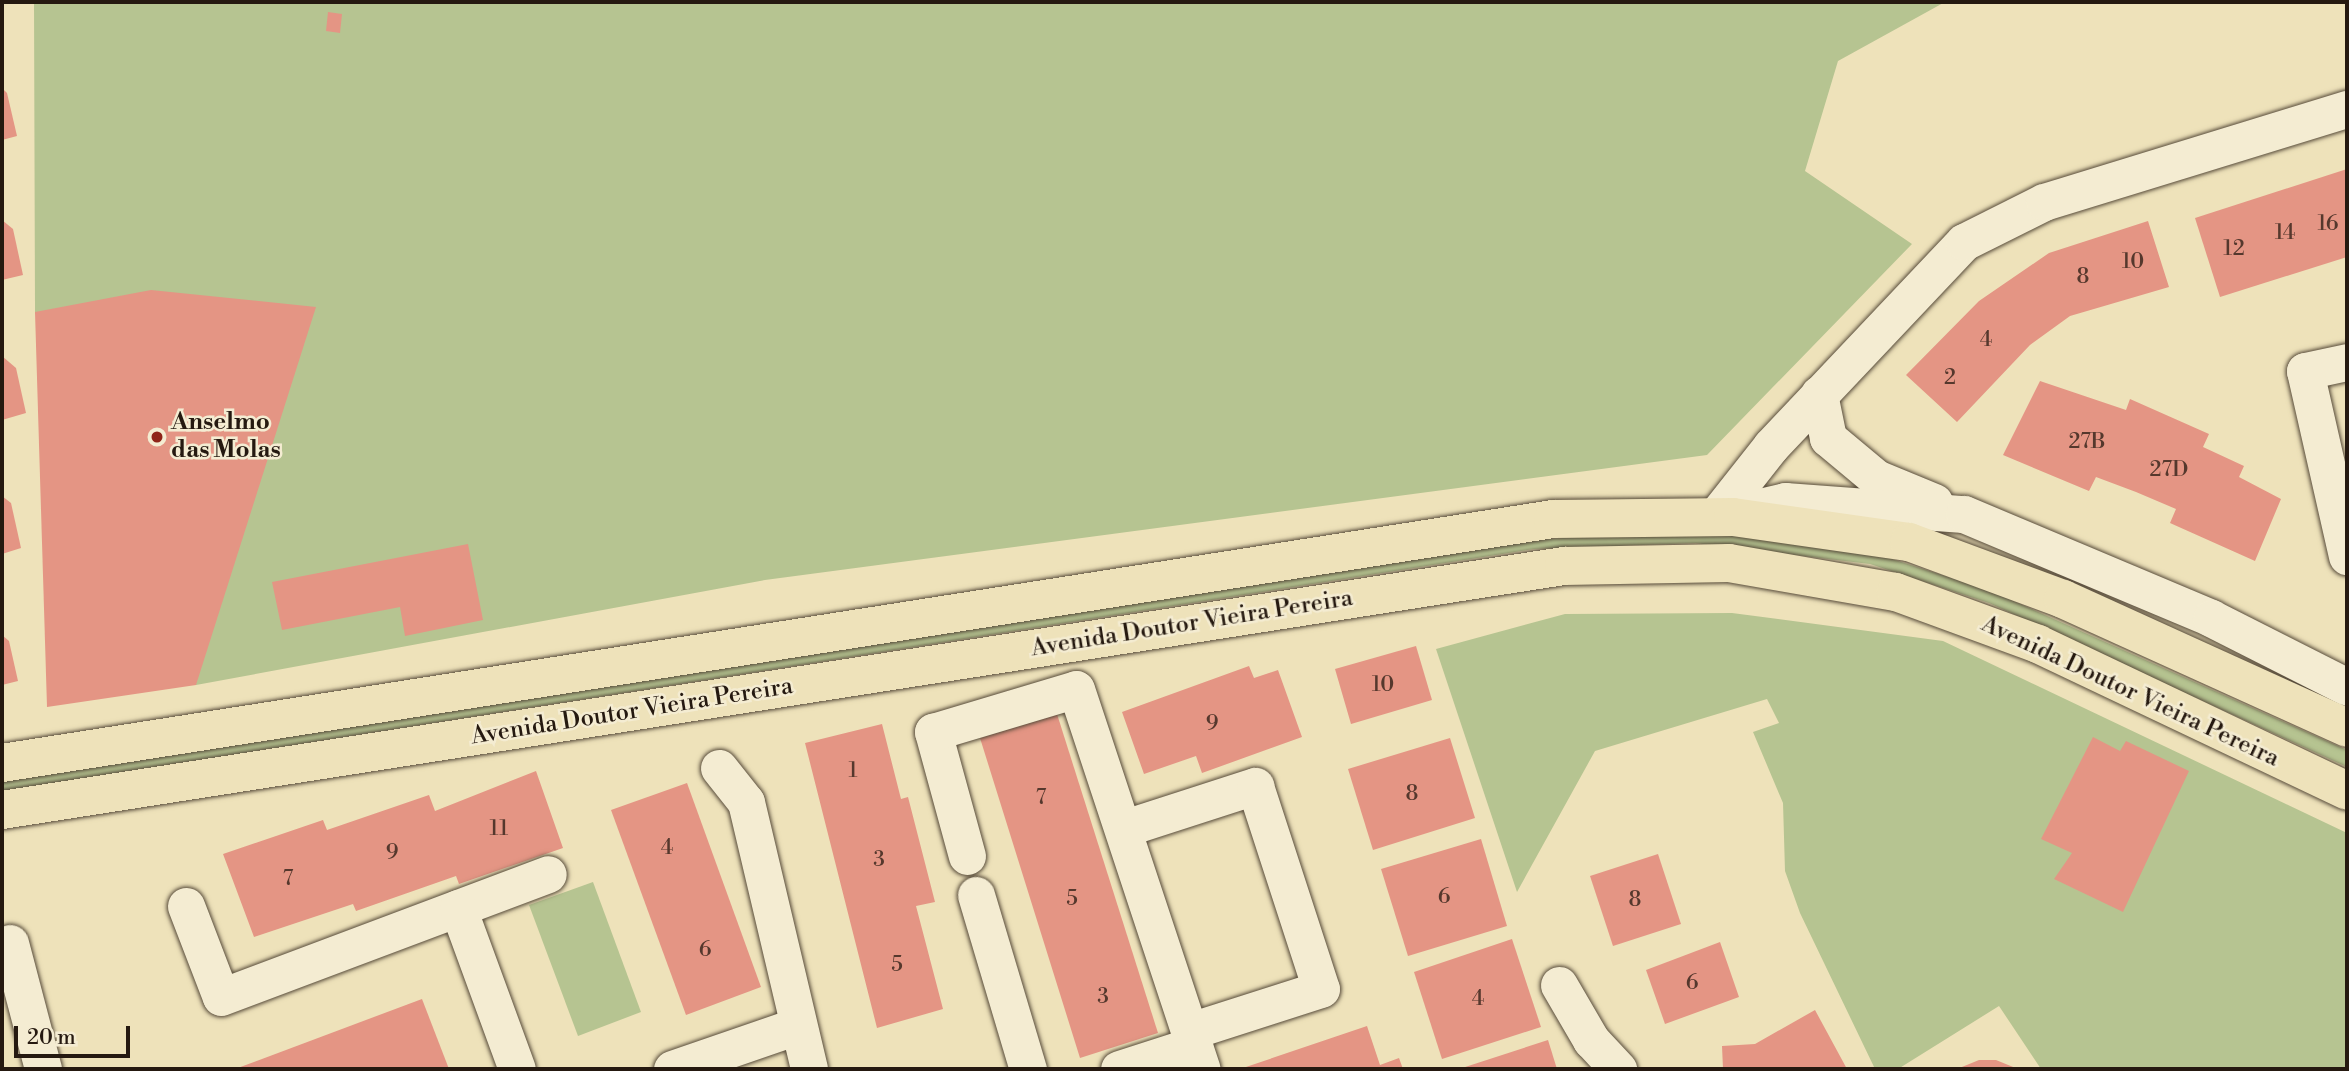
<!DOCTYPE html>
<style>
body{margin:0}
#map{position:relative;width:2349px;height:1071px;overflow:hidden;background:#eee2ba;font-family:"Libre Bodoni",serif}
div>[style]{position:absolute}
[style*='--x']{left:calc(var(--x)*1px);top:calc(var(--y)*1px);width:calc(var(--w)*1px);rotate:calc(var(--a)*1deg)}
.green>*{inset:0;background:#b6c491}
.building>*{inset:0;background:#e49584}
.roads{filter:drop-shadow(0 0 2px #574b3a) drop-shadow(0 0 2px #574b3a)}
.minor>*{height:37px;margin:-18.5px;padding:0 18.5px;transform-origin:18.5px;border-radius:18.5px;background:#f4ecd2}
.major>*{height:38px;margin:-19px;padding:0 19px;transform-origin:19px;border-radius:19px;background:#eee2ba}
.dots>*{width:19px;height:19px;translate:-50% -50%;box-sizing:border-box;border:4px solid #f4ecd2;border-radius:50%}
span{translate:-50% -50%;white-space:nowrap;text-align:center;line-height:1.15;-webkit-text-stroke:5px #f4ecd2;paint-order:stroke}
.number-label{font-size:21px;color:#55382d}
.number-label span{-webkit-text-stroke-width:0}
.poi-label{font-size:24px;color:#251910;font-weight:700}
.left{translate:0 -50%;text-align:left}
.street-label{font-size:24px;color:#251910}
.frame{position:absolute;inset:0;border:4px solid #251910;pointer-events:none}
.scale{position:absolute;left:14px;top:1026px;width:116px;height:32px;box-sizing:border-box;border:4px solid #251910;border-top:0;padding-left:9px;font-size:21px;line-height:24px;white-space:nowrap;color:#251910;-webkit-text-stroke:5px #f4ecd2;paint-order:stroke}
</style>
<div id="map">
<div class="green">
<i style="clip-path:polygon(34px 2px,1945px 2px,1838px 61px,1805px 171px,1912px 244px,1707px 455px,765px 580px,196px 685px,35px 312px)"></i>
<i style="clip-path:polygon(1646px 532px,1767px 537px,1870px 552px,1989px 590px,2347px 750px,2347px 767px,1989px 603px,1870px 564px,1696px 543px,1534px 549px,2px 791px,2px 777px,1536px 540px)"></i>
<i style="clip-path:polygon(1732px 613px,1943px 641px,2347px 833px,2347px 1069px,2041px 1069px,1999px 1006px,1898px 1069px,1875px 1069px,1800px 913px,1785px 871px,1783px 803px,1753px 732px,1779px 723px,1767px 699px,1595px 751px,1517px 892px,1436px 649px,1565px 614px)"></i>
<i style="clip-path:polygon(593px 882px,641px 1012px,578px 1036px,529px 905px)"></i>
</div>
<div class="building">
<i style="clip-path:polygon(328px 12px,342px 14px,340px 33px,326px 31px)"></i>
<i style="clip-path:polygon(2px 88px,7px 93px,17px 136px,2px 140px)"></i>
<i style="clip-path:polygon(2347px 169px,2347px 257px,2220px 297px,2195px 218px)"></i>
<i style="clip-path:polygon(2px 220px,13px 229px,23px 275px,2px 280px)"></i>
<i style="clip-path:polygon(2148px 221px,2169px 287px,2070px 316px,2030px 345px,1957px 422px,1906px 375px,1979px 301px,2049px 253px)"></i>
<i style="clip-path:polygon(151px 290px,316px 307px,196px 685px,47px 707px,35px 312px)"></i>
<i style="clip-path:polygon(2px 356px,16px 368px,26px 413px,2px 420px)"></i>
<i style="clip-path:polygon(2040px 381px,2126px 410px,2130px 399px,2209px 434px,2203px 447px,2244px 466px,2239px 477px,2281px 499px,2255px 561px,2170px 523px,2176px 509px,2136px 492px,2096px 477px,2089px 491px,2003px 455px)"></i>
<i style="clip-path:polygon(2px 496px,11px 503px,21px 548px,2px 554px)"></i>
<i style="clip-path:polygon(468px 544px,483px 620px,405px 636px,400px 607px,282px 630px,272px 582px)"></i>
<i style="clip-path:polygon(2px 635px,9px 641px,18px 681px,2px 685px)"></i>
<i style="clip-path:polygon(1416px 646px,1432px 700px,1351px 724px,1335px 669px)"></i>
<i style="clip-path:polygon(1249px 666px,1254px 678px,1278px 670px,1302px 737px,1202px 773px,1196px 756px,1144px 774px,1122px 712px)"></i>
<i style="clip-path:polygon(1057px 714px,1158px 1033px,1080px 1058px,980px 738px)"></i>
<i style="clip-path:polygon(882px 724px,901px 799px,908px 797px,935px 902px,916px 906px,943px 1009px,877px 1028px,805px 743px)"></i>
<i style="clip-path:polygon(2093px 737px,2120px 751px,2126px 741px,2189px 771px,2123px 912px,2054px 879px,2072px 853px,2041px 839px)"></i>
<i style="clip-path:polygon(1450px 738px,1475px 818px,1373px 850px,1348px 769px)"></i>
<i style="clip-path:polygon(536px 771px,563px 848px,459px 884px,456px 876px,356px 911px,353px 904px,254px 937px,223px 854px,323px 820px,327px 830px,429px 795px,435px 811px)"></i>
<i style="clip-path:polygon(687px 783px,761px 987px,686px 1015px,611px 810px)"></i>
<i style="clip-path:polygon(1481px 839px,1507px 926px,1408px 956px,1381px 869px)"></i>
<i style="clip-path:polygon(1658px 854px,1681px 924px,1613px 946px,1590px 876px)"></i>
<i style="clip-path:polygon(1512px 939px,1541px 1027px,1442px 1059px,1414px 972px)"></i>
<i style="clip-path:polygon(1720px 942px,1739px 997px,1665px 1024px,1646px 970px)"></i>
<i style="clip-path:polygon(422px 999px,449px 1069px,235px 1069px)"></i>
<i style="clip-path:polygon(1815px 1010px,1847px 1069px,1723px 1069px,1722px 1046px,1755px 1044px)"></i>
<i style="clip-path:polygon(1367px 1026px,1380px 1065px,1399px 1058px,1403px 1069px,1240px 1069px)"></i>
<i style="clip-path:polygon(1548px 1040px,1557px 1069px,1459px 1069px)"></i>
<i style="clip-path:polygon(1979px 1060px,1996px 1060px,2018px 1069px,1957px 1069px)"></i>
</div>
<div class="roads">
<div class="minor">
<i style="--x:2347;--y:362;--w:43;--a:167.9"></i>
<i style="--x:2305;--y:371;--w:190;--a:77.2"></i>
<i style="--x:1819;--y:394;--w:45;--a:78.4"></i>
<i style="--x:1828;--y:438;--w:62;--a:39.8"></i>
<i style="--x:1876;--y:478;--w:63;--a:22.5"></i>
<i style="--x:1726;--y:515;--w:61;--a:-13.3"></i>
<i style="--x:1785;--y:501;--w:179;--a:4.2"></i>
<i style="--x:1964;--y:514;--w:268;--a:22.8"></i>
<i style="--x:2211;--y:618;--w:153;--a:26.9"></i>
<i style="--x:1715;--y:517;--w:90;--a:-51.7"></i>
<i style="--x:1771;--y:446;--w:281;--a:-46.6"></i>
<i style="--x:1964;--y:242;--w:89;--a:-26.6"></i>
<i style="--x:2044;--y:202;--w:317;--a:-17.1"></i>
<i style="--x:719;--y:768;--w:43;--a:51.5"></i>
<i style="--x:746;--y:802;--w:274;--a:76.7"></i>
<i style="--x:1125;--y:828;--w:137;--a:-17.9"></i>
<i style="--x:1255;--y:786;--w:213;--a:72"></i>
<i style="--x:1321;--y:989;--w:138;--a:162.2"></i>
<i style="--x:967;--y:856;--w:129;--a:-105.3"></i>
<i style="--x:933;--y:732;--w:149;--a:-16.7"></i>
<i style="--x:1076;--y:689;--w:400;--a:71.7"></i>
<i style="--x:976;--y:895;--w:182;--a:73.4"></i>
<i style="--x:186;--y:906;--w:97;--a:69"></i>
<i style="--x:221;--y:997;--w:349;--a:-20.6"></i>
<i style="--x:458;--y:908;--w:171;--a:69.9"></i>
<i style="--x:10;--y:943;--w:130;--a:75.3"></i>
<i style="--x:1559;--y:985;--w:64;--a:59.8"></i>
<i style="--x:1591;--y:1040;--w:40;--a:47"></i>
<i style="--x:672;--y:1069;--w:132;--a:-19"></i>
<i style="--x:1119;--y:1069;--w:79;--a:-17.7"></i>
</div>
<div class="major">
<i style="--x:2;--y:763;--w:1570;--a:-8.94"></i>
<i style="--x:1553;--y:519;--w:180;--a:-0.6"></i>
<i style="--x:1733;--y:517;--w:178;--a:8.1"></i>
<i style="--x:1909;--y:542;--w:164;--a:20.3"></i>
<i style="--x:2063;--y:599;--w:312;--a:24.4"></i>
<i style="--x:2;--y:810;--w:1581;--a:-8.88"></i>
<i style="--x:1564;--y:566;--w:165;--a:-1"></i>
<i style="--x:1729;--y:563;--w:169;--a:9.9"></i>
<i style="--x:1896;--y:592;--w:151;--a:20.1"></i>
<i style="--x:2038;--y:644;--w:342;--a:25.4"></i>
</div>
</div>
<div class="dots">
<i style="left:157px;top:437px;background:#8f2418"></i>
</div>
<div class="number-label">
<span style="left:2328px;top:224px">16</span>
<span style="left:2285px;top:233px">14</span>
<span style="left:2234px;top:249px">12</span>
<span style="left:2133px;top:262px">10</span>
<span style="left:2083px;top:277px">8</span>
<span style="left:1986px;top:340px">4</span>
<span style="left:1950px;top:378px">2</span>
<span style="left:2087px;top:442px">27B</span>
<span style="left:2169px;top:470px">27D</span>
<span style="left:1383px;top:685px">10</span>
<span style="left:1212px;top:724px">9</span>
<span style="left:853px;top:771px">1</span>
<span style="left:1412px;top:794px">8</span>
<span style="left:1041px;top:798px">7</span>
<span style="left:499px;top:829px">11</span>
<span style="left:667px;top:848px">4</span>
<span style="left:392px;top:853px">9</span>
<span style="left:879px;top:860px">3</span>
<span style="left:288px;top:879px">7</span>
<span style="left:1444px;top:897px">6</span>
<span style="left:1072px;top:899px">5</span>
<span style="left:1635px;top:900px">8</span>
<span style="left:705px;top:950px">6</span>
<span style="left:897px;top:965px">5</span>
<span style="left:1692px;top:983px">6</span>
<span style="left:1103px;top:997px">3</span>
<span style="left:1478px;top:999px">4</span>
</div>
<div class="poi-label">
<span class="left" style="left:171px;top:437px">Anselmo<br>das Molas</span>
</div>
<div class="street-label">
<span style="left:1192px;top:624px;rotate:-9deg">Avenida Doutor Vieira Pereira</span>
<span style="left:2130px;top:692px;rotate:25deg">Avenida Doutor Vieira Pereira</span>
<span style="left:632px;top:712px;rotate:-9deg">Avenida Doutor Vieira Pereira</span>
</div>
<div class="frame"></div>
<div class="scale">20 m</div>
</div>
